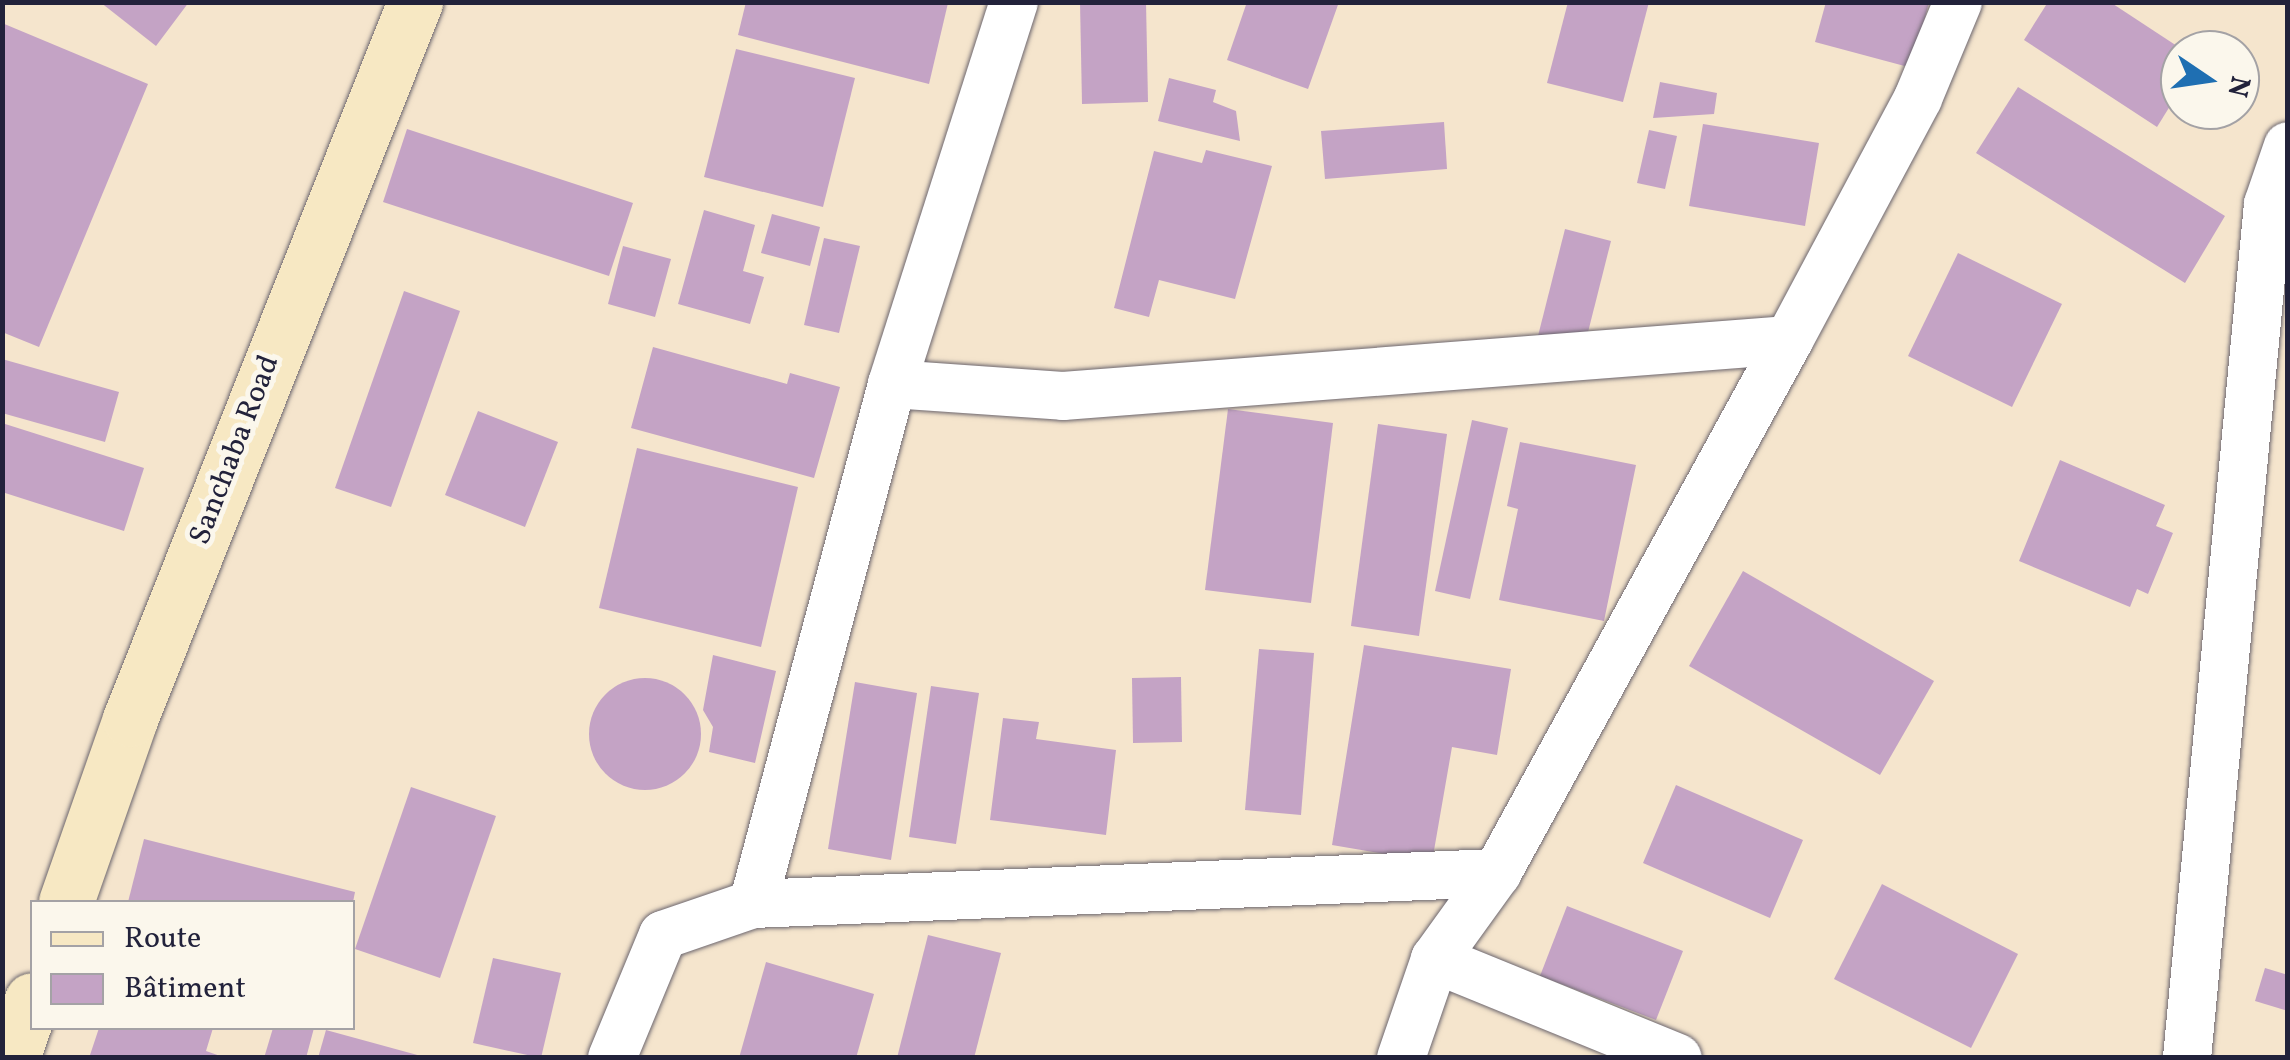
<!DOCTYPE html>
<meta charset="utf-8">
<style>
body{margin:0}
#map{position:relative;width:2290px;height:1060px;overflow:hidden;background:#f5e5cd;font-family:Vollkorn,serif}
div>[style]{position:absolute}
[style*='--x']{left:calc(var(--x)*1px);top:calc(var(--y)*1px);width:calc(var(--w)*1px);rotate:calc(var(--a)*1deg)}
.building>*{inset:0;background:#c4a3c5}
.round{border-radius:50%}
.roads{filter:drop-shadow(0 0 2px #6c666e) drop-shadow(0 0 2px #6c666e)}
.street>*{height:48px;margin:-24px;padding:0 24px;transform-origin:24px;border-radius:24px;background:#fff}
.secondary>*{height:55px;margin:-27.5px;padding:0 27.5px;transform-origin:27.5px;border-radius:27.5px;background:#f7e8c3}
span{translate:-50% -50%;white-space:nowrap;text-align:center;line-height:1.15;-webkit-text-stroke:10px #fbf7ec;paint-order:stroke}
.street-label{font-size:30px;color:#22223b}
.frame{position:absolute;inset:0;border:5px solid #22223b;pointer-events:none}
.legend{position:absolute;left:30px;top:900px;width:325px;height:130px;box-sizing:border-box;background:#fbf7ec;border:2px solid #a4a2a5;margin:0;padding:12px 18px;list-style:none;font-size:30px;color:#22223b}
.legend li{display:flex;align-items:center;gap:20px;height:50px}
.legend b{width:50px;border:2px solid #a4a2a5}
.north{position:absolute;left:2160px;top:30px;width:100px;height:100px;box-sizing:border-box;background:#fbf7ec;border:2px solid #a4a2a5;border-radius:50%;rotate:103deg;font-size:28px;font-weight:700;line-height:40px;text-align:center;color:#22223b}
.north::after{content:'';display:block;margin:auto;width:35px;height:45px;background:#1f6fb2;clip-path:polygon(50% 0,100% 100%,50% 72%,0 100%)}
</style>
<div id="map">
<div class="building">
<i style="clip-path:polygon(100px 2px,189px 2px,156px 46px)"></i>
<i style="clip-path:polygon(746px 2px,945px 2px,948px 3px,929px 84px,738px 35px)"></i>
<i style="clip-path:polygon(1080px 2px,1146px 2px,1148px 102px,1082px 104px)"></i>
<i style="clip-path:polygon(1247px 2px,1339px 2px,1308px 89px,1227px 60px)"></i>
<i style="clip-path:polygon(1568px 2px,1649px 2px,1623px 102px,1547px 83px)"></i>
<i style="clip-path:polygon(1826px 2px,1929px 2px,1912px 68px,1815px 42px)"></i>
<i style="clip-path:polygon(2048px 2px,2110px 2px,2180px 48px,2180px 90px,2157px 127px,2024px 40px)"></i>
<i style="clip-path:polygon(2px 23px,148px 84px,39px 347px,2px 332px)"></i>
<i style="clip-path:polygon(736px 49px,855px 78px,823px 207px,704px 177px)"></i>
<i style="clip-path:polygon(1169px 78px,1216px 90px,1213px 102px,1236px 111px,1240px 141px,1158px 121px)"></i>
<i style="clip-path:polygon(1660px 82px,1717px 93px,1714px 114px,1653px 118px)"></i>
<i style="clip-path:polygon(2018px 87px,2225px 216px,2185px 283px,1976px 153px)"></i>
<i style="clip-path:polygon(1444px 122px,1447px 169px,1325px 179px,1321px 131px)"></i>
<i style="clip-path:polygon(1703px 124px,1819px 143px,1805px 226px,1689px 206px)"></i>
<i style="clip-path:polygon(407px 129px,633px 203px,609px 276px,383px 202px)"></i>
<i style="clip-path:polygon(1649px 130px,1677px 136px,1665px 189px,1637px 183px)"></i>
<i style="clip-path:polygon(1206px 150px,1272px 166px,1235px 299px,1159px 280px,1149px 317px,1114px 308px,1154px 151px,1202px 163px)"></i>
<i style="clip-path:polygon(704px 210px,755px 225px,743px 271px,764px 277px,750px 324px,678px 304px)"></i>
<i style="clip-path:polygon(772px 214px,820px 227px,810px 266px,761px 253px)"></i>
<i style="clip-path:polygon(1565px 229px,1611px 241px,1584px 348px,1538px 336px)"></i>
<i style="clip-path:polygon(824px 238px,860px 246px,839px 333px,804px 325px)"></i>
<i style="clip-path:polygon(623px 246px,671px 259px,655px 317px,608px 304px)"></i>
<i style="clip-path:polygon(1958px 253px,2062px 304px,2012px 407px,1908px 356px)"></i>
<i style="clip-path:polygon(404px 291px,460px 311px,391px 507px,335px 488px)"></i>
<i style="clip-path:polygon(653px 347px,787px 384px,790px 373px,840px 387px,814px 478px,631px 428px)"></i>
<i style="clip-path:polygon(2px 359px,119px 392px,105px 442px,2px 413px)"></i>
<i style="clip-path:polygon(1228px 409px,1333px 423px,1311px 603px,1205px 590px)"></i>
<i style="clip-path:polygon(478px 411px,558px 442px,525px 527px,445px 495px)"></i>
<i style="clip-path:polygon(1472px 420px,1508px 428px,1470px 599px,1435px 591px)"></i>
<i style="clip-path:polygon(2px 423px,144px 468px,124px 531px,2px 492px)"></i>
<i style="clip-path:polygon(1378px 424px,1447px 434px,1419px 636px,1351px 626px)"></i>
<i style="clip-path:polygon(1520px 442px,1636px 465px,1604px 621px,1499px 600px,1518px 509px,1507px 506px)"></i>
<i style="clip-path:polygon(637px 448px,798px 487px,761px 647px,599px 608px)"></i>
<i style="clip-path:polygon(2060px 460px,2165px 505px,2156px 526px,2173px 533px,2148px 594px,2137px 589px,2130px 607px,2019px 561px)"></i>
<i style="clip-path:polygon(1743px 571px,1934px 681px,1880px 775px,1689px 666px)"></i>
<i style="clip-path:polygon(1364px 645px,1511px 669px,1497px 755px,1452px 747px,1432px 862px,1332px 845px)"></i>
<i style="clip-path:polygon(1259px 649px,1314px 653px,1301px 815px,1245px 810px)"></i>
<i style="clip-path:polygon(713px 655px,776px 671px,755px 763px,709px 752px,713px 727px,703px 710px)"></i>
<i style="clip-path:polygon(1181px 677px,1182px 742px,1133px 743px,1132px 678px)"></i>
<i class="round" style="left:589px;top:678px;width:112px;height:112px"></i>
<i style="clip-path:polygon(855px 682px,917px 693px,891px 860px,828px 849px)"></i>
<i style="clip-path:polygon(931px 686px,979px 693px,956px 844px,909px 837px)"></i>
<i style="clip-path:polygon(1003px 718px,1039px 722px,1036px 739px,1116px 750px,1106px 835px,990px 820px)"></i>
<i style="clip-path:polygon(1676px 785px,1803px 840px,1770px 918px,1643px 863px)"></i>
<i style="clip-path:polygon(411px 787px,496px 816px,440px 978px,355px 949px)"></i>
<i style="clip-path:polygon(144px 839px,355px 892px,353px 902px,128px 902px)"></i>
<i style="clip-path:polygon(1882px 884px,2018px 954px,1971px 1048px,1834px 979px)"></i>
<i style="clip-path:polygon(1567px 906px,1683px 951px,1656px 1020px,1540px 976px)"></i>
<i style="clip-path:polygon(928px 935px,1001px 953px,974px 1058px,897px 1058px)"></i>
<i style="clip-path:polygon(493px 958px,561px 973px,541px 1058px,473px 1043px)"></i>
<i style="clip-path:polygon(766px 962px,874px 994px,856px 1058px,739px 1058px)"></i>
<i style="clip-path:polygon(2265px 968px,2288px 975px,2288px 1011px,2255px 1001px)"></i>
<i style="clip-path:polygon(99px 1028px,213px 1028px,206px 1051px,226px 1058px,89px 1058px)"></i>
<i style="clip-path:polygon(273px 1028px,314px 1028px,306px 1058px,264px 1058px)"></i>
<i style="clip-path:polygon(326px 1030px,421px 1056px,421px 1058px,318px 1058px)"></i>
</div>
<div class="roads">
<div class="street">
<i style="--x:892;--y:384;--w:171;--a:4"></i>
<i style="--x:1063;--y:396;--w:728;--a:-4.41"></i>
<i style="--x:753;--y:904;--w:538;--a:-75.03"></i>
<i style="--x:892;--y:384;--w:401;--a:-72.3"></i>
<i style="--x:1435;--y:959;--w:262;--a:22.2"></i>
<i style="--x:612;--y:1058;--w:133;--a:-67.5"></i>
<i style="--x:663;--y:935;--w:95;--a:-19"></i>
<i style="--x:753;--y:904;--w:745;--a:-2.39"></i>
<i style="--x:1401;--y:1058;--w:105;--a:-71"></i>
<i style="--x:1435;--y:959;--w:106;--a:-54.2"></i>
<i style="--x:1497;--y:873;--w:608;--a:-61.28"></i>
<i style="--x:1789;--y:340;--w:274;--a:-61.9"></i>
<i style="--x:1918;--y:98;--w:104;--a:-67.4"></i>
<i style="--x:2187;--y:1058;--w:858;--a:-84.58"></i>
<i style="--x:2268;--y:204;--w:61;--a:-71"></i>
</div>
<div class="secondary">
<i style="--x:66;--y:902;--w:194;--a:-70.7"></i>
<i style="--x:130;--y:719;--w:772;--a:-68.32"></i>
<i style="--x:12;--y:1058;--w:61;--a:-71"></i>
</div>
</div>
<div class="street-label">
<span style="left:235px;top:450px;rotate:-69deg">Sanchaba Road</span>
</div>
<div class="frame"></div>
<ul class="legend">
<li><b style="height:12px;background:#f7e8c3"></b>Route</li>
<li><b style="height:28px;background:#c4a3c5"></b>Bâtiment</li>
</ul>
<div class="north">N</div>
</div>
